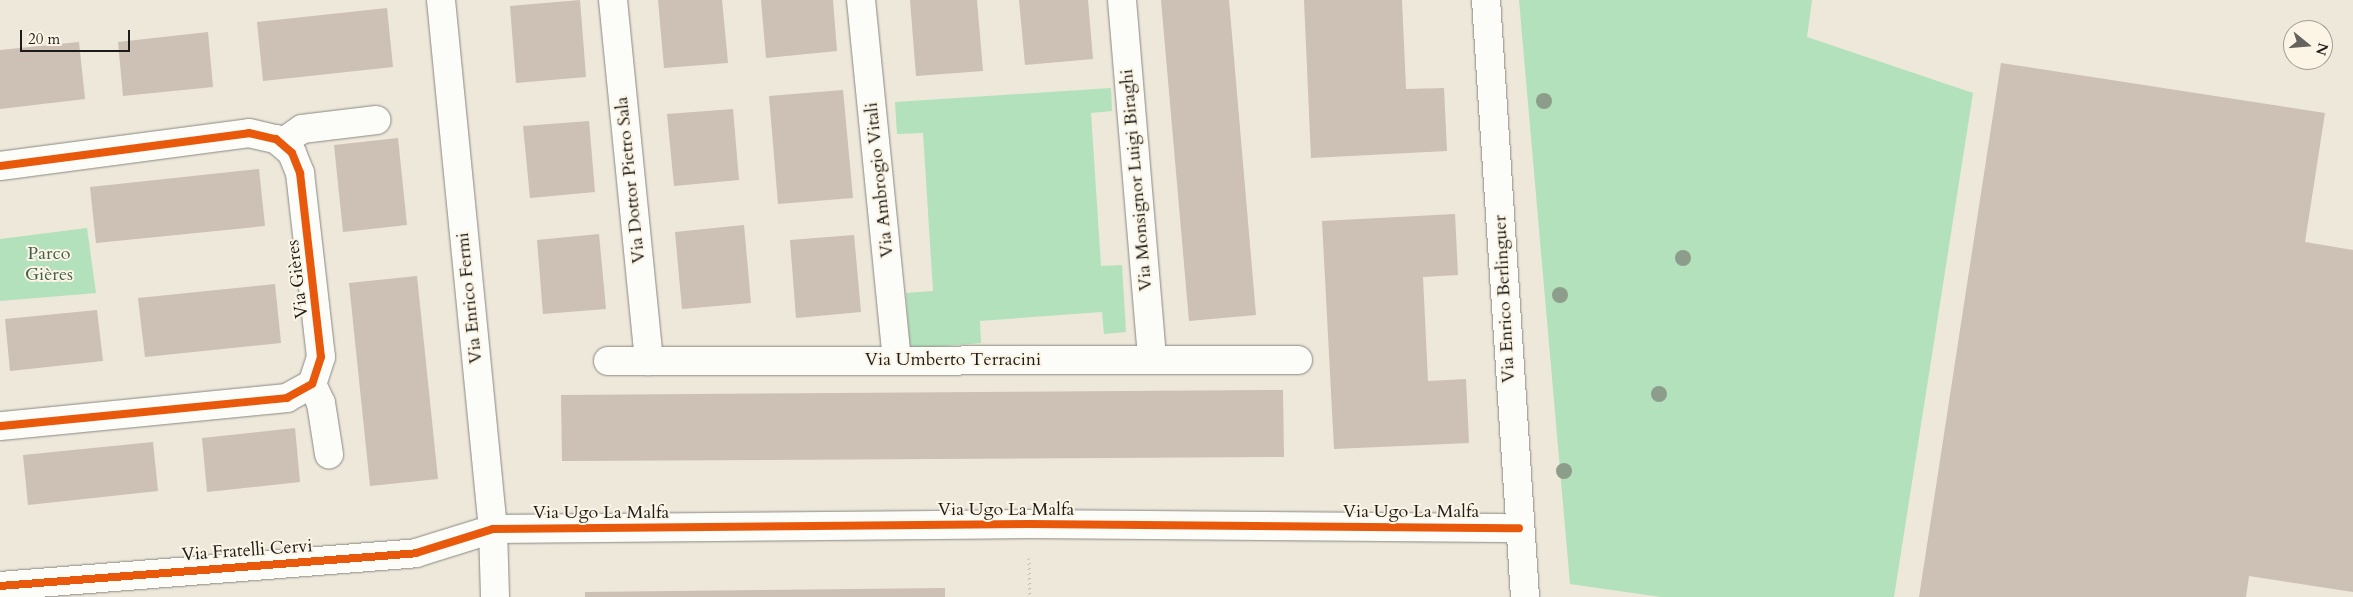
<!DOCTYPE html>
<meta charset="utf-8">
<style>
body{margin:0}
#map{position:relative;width:2353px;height:597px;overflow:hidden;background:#ede8da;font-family:Cardo,serif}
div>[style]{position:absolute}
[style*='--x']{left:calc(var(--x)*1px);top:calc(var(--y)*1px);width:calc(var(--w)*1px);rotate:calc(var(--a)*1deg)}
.green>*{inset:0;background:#b2e1bb}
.building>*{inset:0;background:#cdc0b4}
.path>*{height:3px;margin-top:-1.5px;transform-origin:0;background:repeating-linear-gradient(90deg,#b9b8b6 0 1px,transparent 0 5px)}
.roads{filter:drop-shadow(0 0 1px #8b8881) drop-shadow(0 0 1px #8b8881)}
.minor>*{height:28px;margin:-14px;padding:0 14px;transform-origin:14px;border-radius:14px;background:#fcfcf9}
.cycleway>*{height:8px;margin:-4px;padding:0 4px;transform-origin:4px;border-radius:4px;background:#e8590c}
.trees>*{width:16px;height:16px;margin:-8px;border-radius:50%;background:#8d9d8b}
span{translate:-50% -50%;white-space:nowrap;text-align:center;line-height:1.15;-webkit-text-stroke:4px #fcf5e5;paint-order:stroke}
.street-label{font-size:18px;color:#1c1c1c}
.park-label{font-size:18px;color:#3f5f4b}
.north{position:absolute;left:2283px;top:20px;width:50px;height:50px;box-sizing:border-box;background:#fcf5e5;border:1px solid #a29e95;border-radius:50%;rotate:107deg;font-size:14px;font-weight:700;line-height:20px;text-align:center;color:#1c1c1c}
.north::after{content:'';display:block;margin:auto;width:18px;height:22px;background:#65635e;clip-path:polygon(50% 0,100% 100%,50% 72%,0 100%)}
.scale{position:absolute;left:20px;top:30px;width:110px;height:22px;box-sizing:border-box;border:2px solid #1c1c1c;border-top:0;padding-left:6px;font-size:15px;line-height:18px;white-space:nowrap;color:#1c1c1c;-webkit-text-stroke:4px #fcf5e5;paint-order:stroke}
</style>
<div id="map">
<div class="green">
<i style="clip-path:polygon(1519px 0,1812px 0,1807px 37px,1973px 93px,1894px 597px,1661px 597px,1570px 584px)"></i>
<i style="clip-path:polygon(1111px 88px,1112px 111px,1091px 113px,1101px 266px,1122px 265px,1126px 332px,1104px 334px,1102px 312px,980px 321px,981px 343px,910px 349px,906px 293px,933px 291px,923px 133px,897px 134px,895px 102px)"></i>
<i style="clip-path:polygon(87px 228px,96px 293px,0 301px,0 239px)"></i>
</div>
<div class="building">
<i style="clip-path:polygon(580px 0,586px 77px,516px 83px,510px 6px)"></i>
<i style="clip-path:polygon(658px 0,722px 0,728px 63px,664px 68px)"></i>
<i style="clip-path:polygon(761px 0,833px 0,837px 51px,766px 58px)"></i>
<i style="clip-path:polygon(910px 0,977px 0,983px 71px,916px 76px)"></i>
<i style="clip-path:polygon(1019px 0,1088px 0,1093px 59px,1025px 65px)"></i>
<i style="clip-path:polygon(1161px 0,1229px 0,1256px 315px,1189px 321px)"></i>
<i style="clip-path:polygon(1304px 0,1402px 0,1406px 89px,1444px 88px,1447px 151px,1311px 158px)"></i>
<i style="clip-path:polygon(387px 8px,393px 67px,263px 81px,257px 22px)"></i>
<i style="clip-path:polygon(208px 32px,213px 87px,123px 96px,118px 42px)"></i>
<i style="clip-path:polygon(79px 42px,85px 99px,0 109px,0 50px)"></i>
<i style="clip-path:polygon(2001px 63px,2325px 113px,2305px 242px,2353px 250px,2353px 592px,2249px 576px,2246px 597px,1919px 597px)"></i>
<i style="clip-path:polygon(843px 90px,853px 198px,778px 204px,769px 96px)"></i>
<i style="clip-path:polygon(733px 109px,739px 180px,674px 186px,667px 114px)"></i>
<i style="clip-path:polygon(589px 121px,595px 192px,530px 198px,523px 126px)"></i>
<i style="clip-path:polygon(398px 138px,407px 225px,343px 232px,334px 145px)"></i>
<i style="clip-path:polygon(259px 169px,265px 226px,96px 243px,90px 187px)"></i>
<i style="clip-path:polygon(1455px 214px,1458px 275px,1423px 277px,1428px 381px,1466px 379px,1469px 443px,1334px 449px,1322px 221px)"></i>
<i style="clip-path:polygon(744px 225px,751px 303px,682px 309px,675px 232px)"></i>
<i style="clip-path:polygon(599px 234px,606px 309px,543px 314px,537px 240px)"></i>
<i style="clip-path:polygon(854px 235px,861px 312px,796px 318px,790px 240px)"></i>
<i style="clip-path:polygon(417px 276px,438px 479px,370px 486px,349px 283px)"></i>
<i style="clip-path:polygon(275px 284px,281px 343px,145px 357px,138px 298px)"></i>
<i style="clip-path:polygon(97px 310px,103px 361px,10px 371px,5px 319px)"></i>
<i style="clip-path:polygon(1283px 390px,1284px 457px,562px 461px,561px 395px)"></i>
<i style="clip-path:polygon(295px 428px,300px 482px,207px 492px,202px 438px)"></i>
<i style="clip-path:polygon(153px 442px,158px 491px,28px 505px,23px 455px)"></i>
<i style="clip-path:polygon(945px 588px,945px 597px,585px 597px,585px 592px)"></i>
</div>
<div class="path">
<i style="--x:1029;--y:558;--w:39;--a:89"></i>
</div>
<div class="roads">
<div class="minor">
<i style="--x:441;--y:0;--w:532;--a:84.39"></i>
<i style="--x:493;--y:529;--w:68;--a:88.3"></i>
<i style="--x:613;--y:0;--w:363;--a:84.3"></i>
<i style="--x:861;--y:0;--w:362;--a:84.3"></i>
<i style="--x:1122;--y:0;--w:361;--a:85.2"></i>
<i style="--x:1486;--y:0;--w:598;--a:86.26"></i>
<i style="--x:282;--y:143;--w:24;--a:-35"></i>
<i style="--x:302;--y:129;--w:75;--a:-6.9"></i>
<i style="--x:0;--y:166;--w:251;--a:-7.5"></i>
<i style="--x:249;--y:133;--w:28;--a:13"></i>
<i style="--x:276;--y:139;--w:21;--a:41"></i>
<i style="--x:292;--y:153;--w:22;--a:68"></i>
<i style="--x:300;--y:173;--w:185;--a:83.5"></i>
<i style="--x:321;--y:357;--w:28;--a:108"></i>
<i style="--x:312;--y:384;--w:29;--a:151"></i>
<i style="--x:287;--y:398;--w:288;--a:174.4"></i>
<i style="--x:608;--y:361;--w:690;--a:-0.08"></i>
<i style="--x:312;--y:384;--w:21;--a:65"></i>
<i style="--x:321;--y:403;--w:52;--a:81.1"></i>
<i style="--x:0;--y:586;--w:417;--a:-4.5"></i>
<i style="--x:416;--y:553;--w:81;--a:-17.3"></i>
<i style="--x:493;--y:529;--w:536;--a:-0.53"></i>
<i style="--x:1029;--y:524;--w:490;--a:0.5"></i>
</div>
</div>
<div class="cycleway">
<i style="--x:0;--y:166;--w:251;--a:-7.5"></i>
<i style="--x:249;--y:133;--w:28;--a:13"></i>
<i style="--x:276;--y:139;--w:21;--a:41"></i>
<i style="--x:292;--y:153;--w:22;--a:68"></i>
<i style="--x:300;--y:173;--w:185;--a:83.5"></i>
<i style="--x:321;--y:357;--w:28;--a:108"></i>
<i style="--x:312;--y:384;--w:29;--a:151"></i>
<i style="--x:287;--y:398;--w:288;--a:174.4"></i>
<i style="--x:0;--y:586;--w:417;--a:-4.5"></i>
<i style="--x:416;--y:553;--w:81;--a:-17.3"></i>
<i style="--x:493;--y:529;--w:536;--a:-0.53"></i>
<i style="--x:1029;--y:524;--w:490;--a:0.5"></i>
</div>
<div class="trees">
<i style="left:1544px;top:101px"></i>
<i style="left:1683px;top:258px"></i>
<i style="left:1560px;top:295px"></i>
<i style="left:1659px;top:394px"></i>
<i style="left:1564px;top:471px"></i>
</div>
<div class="street-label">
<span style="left:631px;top:180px;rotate:-96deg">Via Dottor Pietro Sala</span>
<span style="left:880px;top:180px;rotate:-96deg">Via Ambrogio Vitali</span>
<span style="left:1137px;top:180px;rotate:-95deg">Via Monsignor Luigi Biraghi</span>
<span style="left:298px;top:279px;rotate:-97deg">Via Gières</span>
<span style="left:470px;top:298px;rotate:-96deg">Via Enrico Fermi</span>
<span style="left:1505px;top:299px;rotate:-93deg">Via Enrico Berlinguer</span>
<span style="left:953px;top:360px">Via Umberto Terracini</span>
<span style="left:1006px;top:510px">Via Ugo La Malfa</span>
<span style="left:1411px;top:512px">Via Ugo La Malfa</span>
<span style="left:601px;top:513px">Via Ugo La Malfa</span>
<span style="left:247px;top:551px;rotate:-4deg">Via Fratelli Cervi</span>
</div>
<div class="park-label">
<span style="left:49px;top:265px">Parco<br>Gières</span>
</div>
<div class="north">N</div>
<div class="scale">20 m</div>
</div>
